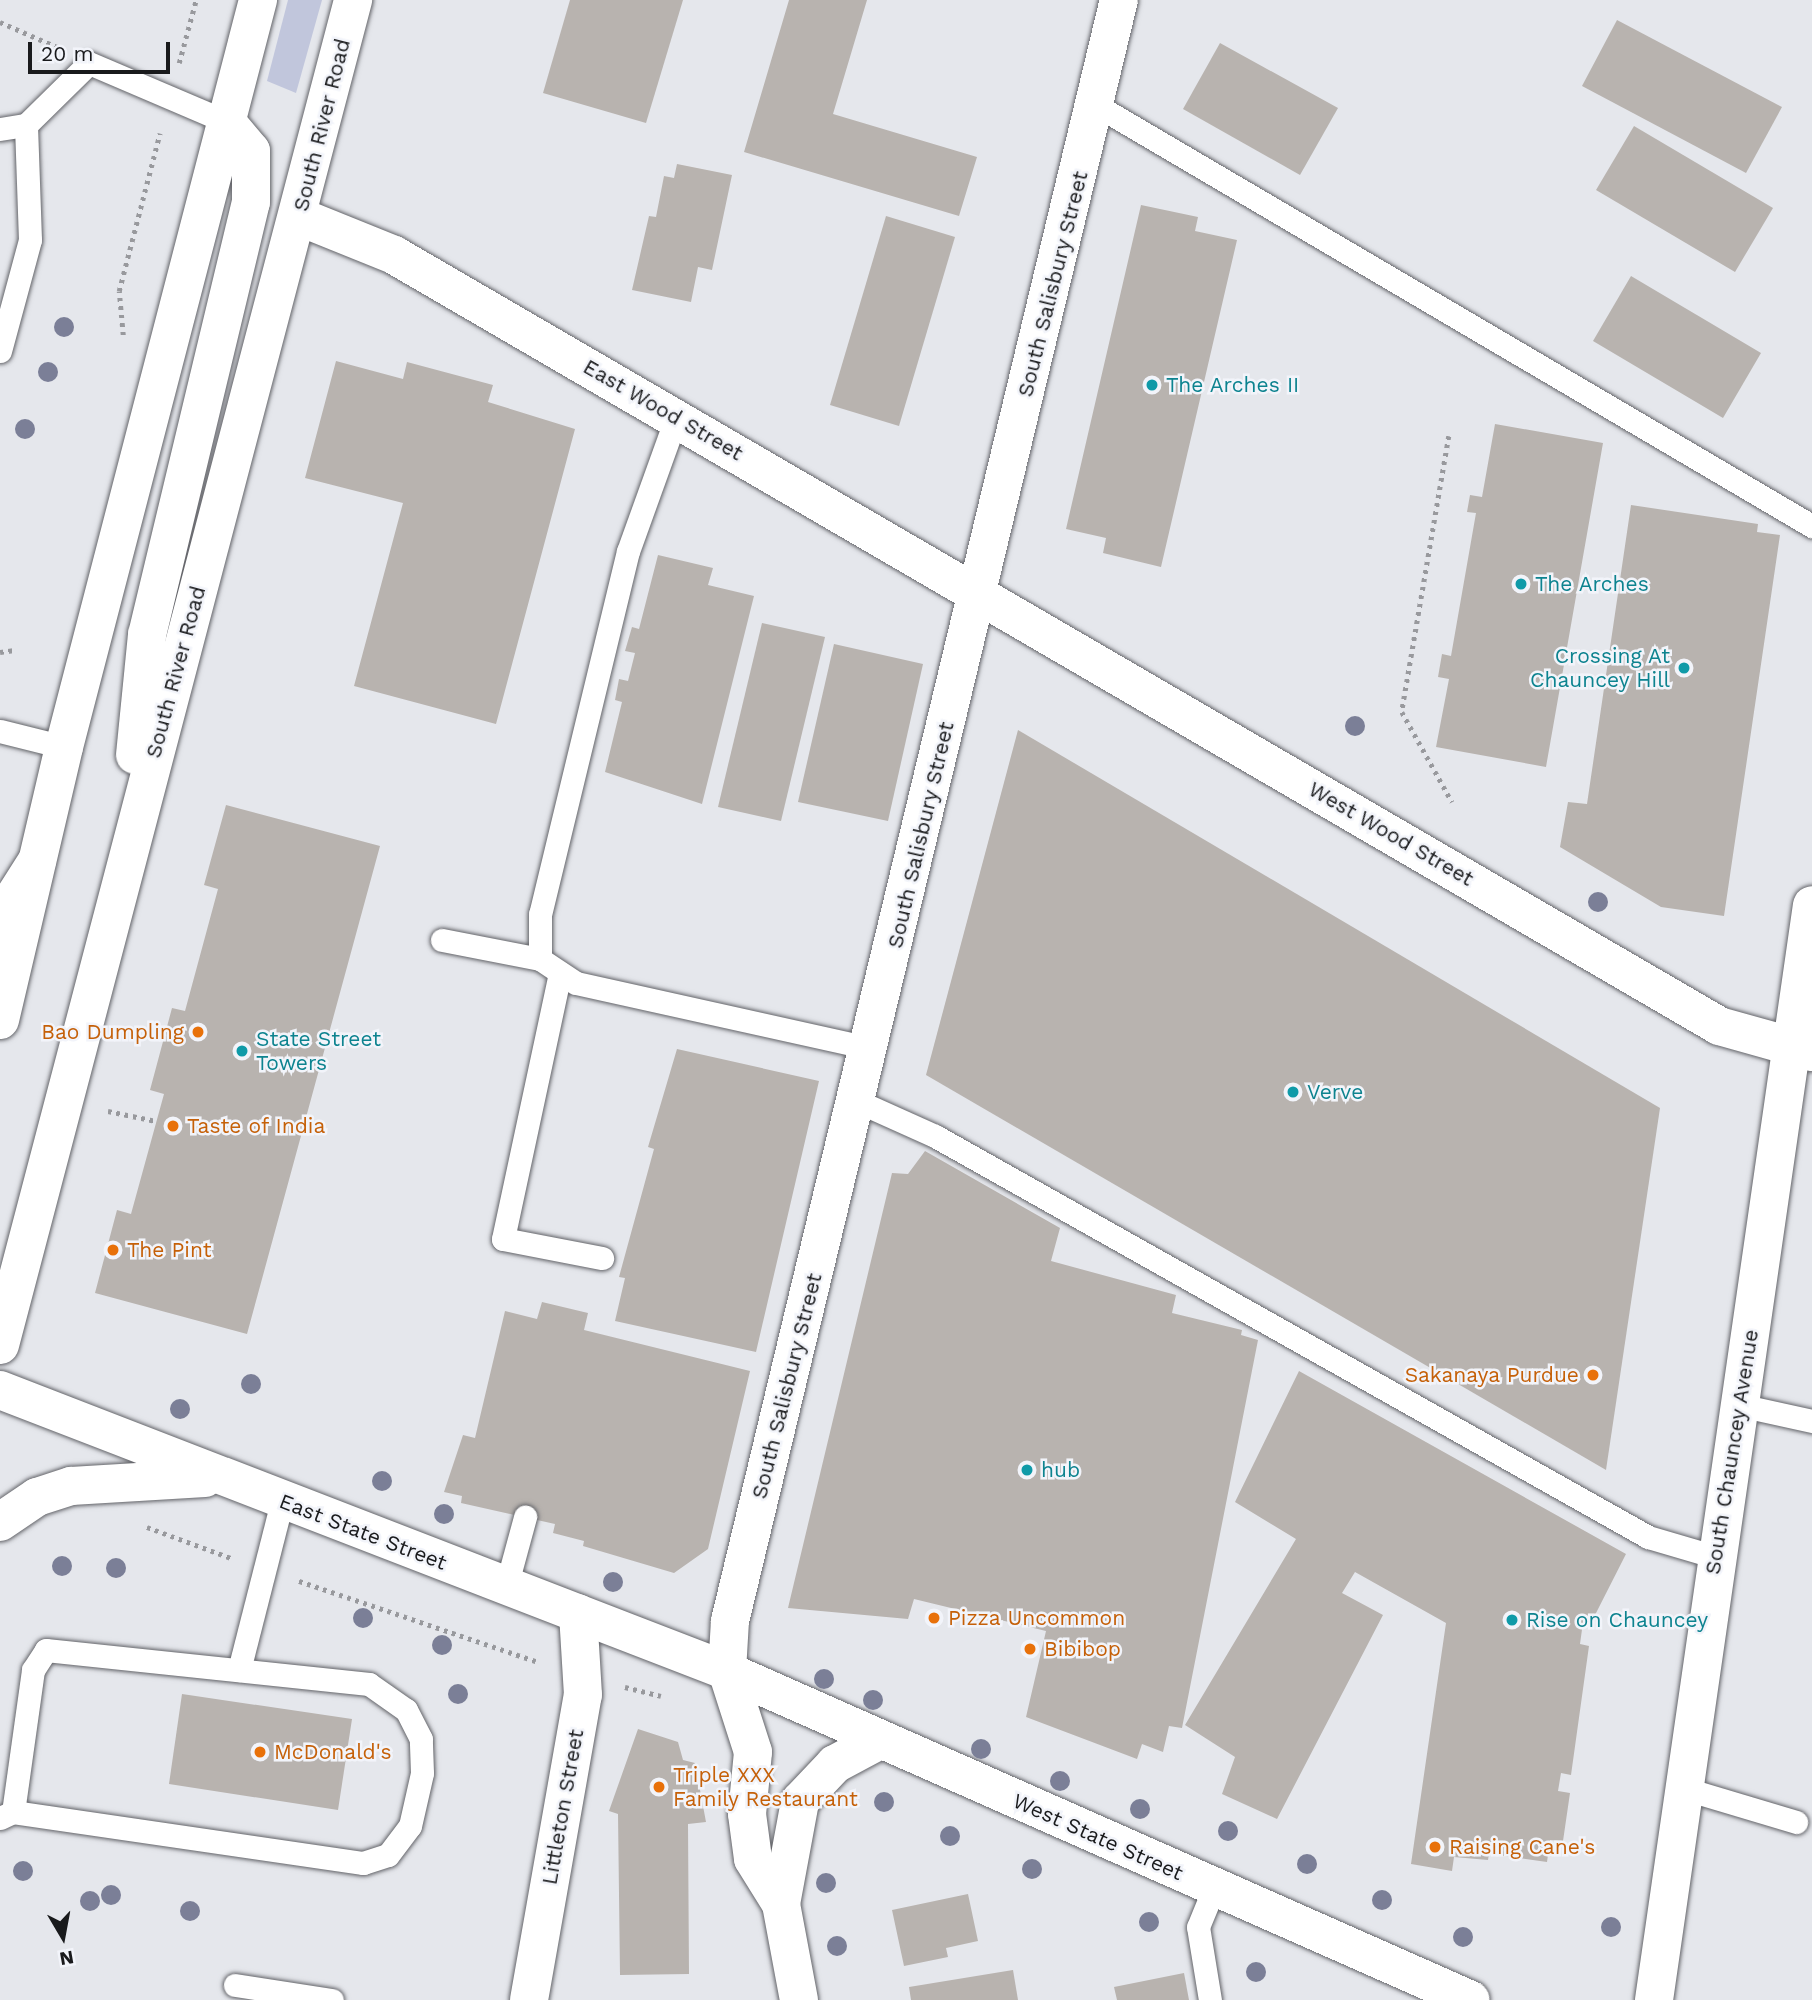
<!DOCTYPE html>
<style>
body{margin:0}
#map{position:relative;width:1812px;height:2000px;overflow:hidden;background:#e5e7ec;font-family:"Work Sans",sans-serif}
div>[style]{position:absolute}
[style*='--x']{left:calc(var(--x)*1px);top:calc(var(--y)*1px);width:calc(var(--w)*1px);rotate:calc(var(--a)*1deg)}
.green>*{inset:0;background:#c1c6dc}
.building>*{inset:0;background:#b8b3af}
.path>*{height:4.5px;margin-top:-2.25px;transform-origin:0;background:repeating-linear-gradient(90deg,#98999d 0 3.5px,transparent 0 8.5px)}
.roads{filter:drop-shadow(0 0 2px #636469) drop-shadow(0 0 2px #636469)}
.lane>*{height:23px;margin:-11.5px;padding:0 11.5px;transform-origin:11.5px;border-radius:11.5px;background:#fff}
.street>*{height:38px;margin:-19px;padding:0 19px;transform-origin:19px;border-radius:19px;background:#fff}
.secondary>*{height:38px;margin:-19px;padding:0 19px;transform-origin:19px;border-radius:19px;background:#fff}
.primary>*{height:38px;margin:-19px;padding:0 19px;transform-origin:19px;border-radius:19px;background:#fff}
.trees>*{width:20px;height:20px;margin:-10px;border-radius:50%;background:#7b7f97}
.dots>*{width:19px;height:19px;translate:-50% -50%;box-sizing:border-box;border:4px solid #f2f4fa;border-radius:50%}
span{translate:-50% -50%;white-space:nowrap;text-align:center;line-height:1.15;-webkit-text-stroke:5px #f2f4fa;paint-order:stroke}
.street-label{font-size:21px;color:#191a1c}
.culture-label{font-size:21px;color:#0d838f}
.left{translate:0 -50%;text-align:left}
.right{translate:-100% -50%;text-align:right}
.food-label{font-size:21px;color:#c56008}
.north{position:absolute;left:28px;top:1902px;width:70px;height:70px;-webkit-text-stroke:5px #f2f4fa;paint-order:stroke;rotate:170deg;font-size:19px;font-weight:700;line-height:28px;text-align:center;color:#191a1c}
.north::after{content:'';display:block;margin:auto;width:24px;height:32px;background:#191a1c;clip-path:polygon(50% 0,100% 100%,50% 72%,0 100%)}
.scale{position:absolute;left:28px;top:42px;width:142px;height:32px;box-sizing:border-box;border:4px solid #191a1c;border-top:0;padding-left:9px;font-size:21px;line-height:24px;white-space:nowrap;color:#191a1c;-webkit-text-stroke:5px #f2f4fa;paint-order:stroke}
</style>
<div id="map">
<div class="green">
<i style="clip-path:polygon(288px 0,322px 0,296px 93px,267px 81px)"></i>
</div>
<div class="building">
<i style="clip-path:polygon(570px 0,683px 0,646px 123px,543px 93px)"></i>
<i style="clip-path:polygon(789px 0,867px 0,833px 114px,977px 157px,959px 216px,744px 152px)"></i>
<i style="clip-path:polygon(1617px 20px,1782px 107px,1746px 173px,1582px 86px)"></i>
<i style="clip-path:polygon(1220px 43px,1338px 108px,1300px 175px,1183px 109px)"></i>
<i style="clip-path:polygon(1634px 126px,1773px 208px,1735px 272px,1596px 190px)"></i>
<i style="clip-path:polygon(677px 164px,732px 175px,712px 270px,698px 267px,691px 302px,632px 290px,649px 216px,656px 217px,664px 176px,674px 178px)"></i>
<i style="clip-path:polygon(1141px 205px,1198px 217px,1195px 231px,1237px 240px,1161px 567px,1103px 553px,1106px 538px,1066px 529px)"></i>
<i style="clip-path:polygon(886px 216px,955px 237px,899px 426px,830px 405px)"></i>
<i style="clip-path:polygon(1631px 276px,1761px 353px,1723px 418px,1593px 341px)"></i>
<i style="clip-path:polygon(336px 361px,403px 379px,407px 362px,493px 385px,488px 402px,575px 429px,496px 724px,354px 686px,403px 503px,305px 478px)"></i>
<i style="clip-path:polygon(1495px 424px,1603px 443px,1546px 767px,1436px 747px,1449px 679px,1438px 677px,1442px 654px,1451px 656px,1476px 513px,1467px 512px,1470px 495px,1482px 497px)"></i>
<i style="clip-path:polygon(1631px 505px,1758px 524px,1757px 532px,1780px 535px,1724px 916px,1661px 907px,1560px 847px,1568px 802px,1587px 804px)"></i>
<i style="clip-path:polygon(658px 555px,713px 568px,708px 585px,754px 596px,702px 804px,605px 772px,622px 702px,615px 700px,619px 679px,628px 681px,635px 653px,625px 651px,632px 627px,639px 629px)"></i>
<i style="clip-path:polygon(762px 623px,825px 637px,781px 821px,718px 807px)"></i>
<i style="clip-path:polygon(834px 644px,923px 664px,888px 821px,798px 802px)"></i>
<i style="clip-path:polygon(1018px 730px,1660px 1108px,1606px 1470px,926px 1075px)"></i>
<i style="clip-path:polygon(226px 805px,380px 846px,247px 1334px,95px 1293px,117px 1210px,131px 1214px,164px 1094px,150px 1090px,172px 1008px,185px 1011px,218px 889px,204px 885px)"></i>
<i style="clip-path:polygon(677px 1049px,819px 1081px,756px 1352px,615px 1321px,625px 1278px,619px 1277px,654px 1149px,648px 1147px)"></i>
<i style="clip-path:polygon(925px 1151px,1060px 1228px,1051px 1261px,1176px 1295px,1172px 1313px,1242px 1330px,1241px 1335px,1258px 1340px,1182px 1728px,1169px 1726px,1163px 1752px,1142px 1744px,1137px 1759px,1026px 1717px,1046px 1631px,914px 1599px,908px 1619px,788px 1608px,892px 1173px,908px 1174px)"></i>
<i style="clip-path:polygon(542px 1302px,588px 1313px,584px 1330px,750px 1371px,708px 1549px,674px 1573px,583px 1546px,584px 1541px,553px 1533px,555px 1524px,461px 1503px,462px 1496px,444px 1492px,463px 1435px,475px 1438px,505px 1311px,537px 1319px)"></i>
<i style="clip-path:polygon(1299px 1371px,1626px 1554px,1594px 1617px,1584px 1615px,1580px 1644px,1589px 1646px,1571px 1775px,1561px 1773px,1558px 1791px,1570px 1793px,1563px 1841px,1550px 1840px,1547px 1862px,1489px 1854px,1488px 1860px,1454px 1857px,1452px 1871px,1411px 1864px,1446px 1623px,1355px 1572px,1342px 1593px,1383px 1615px,1277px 1819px,1222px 1794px,1235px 1757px,1185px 1725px,1296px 1539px,1235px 1502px)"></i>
<i style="clip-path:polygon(182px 1694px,352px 1719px,338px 1810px,169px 1784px)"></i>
<i style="clip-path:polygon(638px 1729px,678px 1742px,683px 1760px,695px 1763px,706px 1822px,688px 1824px,689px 1974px,620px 1975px,618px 1814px,609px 1811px)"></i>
<i style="clip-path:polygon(968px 1894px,978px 1941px,946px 1948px,948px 1957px,904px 1966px,892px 1910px)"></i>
<i style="clip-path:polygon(1013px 1970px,1018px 2000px,911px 2000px,909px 1987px)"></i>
<i style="clip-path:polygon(1184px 1973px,1189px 2000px,1117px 2000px,1114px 1987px)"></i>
</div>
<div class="path">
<i style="--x:0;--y:22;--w:62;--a:23.7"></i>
<i style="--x:179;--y:63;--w:65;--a:-74.9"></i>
<i style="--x:123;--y:335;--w:44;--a:-95.2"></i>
<i style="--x:119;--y:291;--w:163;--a:-75.5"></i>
<i style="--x:1449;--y:436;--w:280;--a:99.7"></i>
<i style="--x:1402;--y:712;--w:103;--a:60.9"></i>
<i style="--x:0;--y:652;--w:15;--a:-8"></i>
<i style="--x:108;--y:1111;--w:49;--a:11.8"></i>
<i style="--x:147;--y:1527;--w:90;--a:20.3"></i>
<i style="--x:299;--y:1581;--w:250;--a:18.7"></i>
<i style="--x:625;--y:1687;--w:37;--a:14"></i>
</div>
<div class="roads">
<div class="lane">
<i style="--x:1096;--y:105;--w:831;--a:30.46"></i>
<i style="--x:0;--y:129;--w:26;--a:-9"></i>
<i style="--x:26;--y:125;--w:88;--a:-44.5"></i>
<i style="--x:89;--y:63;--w:150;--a:23.1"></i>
<i style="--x:0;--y:351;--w:115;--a:-74.9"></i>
<i style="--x:30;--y:240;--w:115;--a:-92"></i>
<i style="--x:676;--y:418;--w:141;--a:109.8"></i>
<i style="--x:628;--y:551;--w:374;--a:103.6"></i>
<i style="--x:540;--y:914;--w:45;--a:90"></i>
<i style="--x:540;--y:959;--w:43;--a:33.7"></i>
<i style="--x:576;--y:983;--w:301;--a:12.5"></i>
<i style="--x:0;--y:731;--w:66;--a:14"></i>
<i style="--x:442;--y:940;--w:100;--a:11"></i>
<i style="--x:560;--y:973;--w:272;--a:102.1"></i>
<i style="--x:503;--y:1239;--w:101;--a:10.9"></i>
<i style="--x:857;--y:1101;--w:85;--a:24.2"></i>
<i style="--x:935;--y:1136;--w:818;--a:29.35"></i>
<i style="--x:1648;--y:1537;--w:71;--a:16.4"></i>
<i style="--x:1739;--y:1405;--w:75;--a:12.4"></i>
<i style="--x:506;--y:1587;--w:73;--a:-74.8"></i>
<i style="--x:239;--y:1670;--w:174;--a:-75.7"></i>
<i style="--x:1686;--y:1789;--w:115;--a:16.7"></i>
<i style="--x:0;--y:1818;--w:14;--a:-25"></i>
<i style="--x:13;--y:1812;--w:354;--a:8.3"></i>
<i style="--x:363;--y:1863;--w:26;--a:-18"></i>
<i style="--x:388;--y:1855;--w:36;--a:-53"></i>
<i style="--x:410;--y:1826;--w:54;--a:-77.2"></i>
<i style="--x:422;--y:1773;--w:34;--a:-92"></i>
<i style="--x:421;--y:1739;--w:33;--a:-117"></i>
<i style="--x:406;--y:1710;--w:45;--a:-144.9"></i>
<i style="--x:369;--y:1684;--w:325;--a:-174"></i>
<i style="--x:46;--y:1650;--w:24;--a:123"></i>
<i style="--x:33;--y:1670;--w:143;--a:98"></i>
<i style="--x:235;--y:1985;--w:98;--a:8.8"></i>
<i style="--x:1210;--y:2000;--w:74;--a:-99.3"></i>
<i style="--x:1198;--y:1927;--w:42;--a:-67.7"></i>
</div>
<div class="street">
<i style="--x:300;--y:217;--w:101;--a:22"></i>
<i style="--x:394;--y:255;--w:1533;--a:30.19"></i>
<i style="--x:1719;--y:1026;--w:97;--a:15.6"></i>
<i style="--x:727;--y:1671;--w:50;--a:-86.6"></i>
<i style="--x:730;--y:1621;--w:1667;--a:-76.51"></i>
<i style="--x:529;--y:2000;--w:310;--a:-80"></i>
<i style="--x:583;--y:1695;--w:82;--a:-93.5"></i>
<i style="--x:1654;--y:2000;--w:1106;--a:-81.79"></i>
</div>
<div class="secondary">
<i style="--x:135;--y:755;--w:121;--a:-84.3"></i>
<i style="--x:147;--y:635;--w:445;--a:-76.5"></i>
<i style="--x:251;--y:202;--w:51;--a:-90"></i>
<i style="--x:251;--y:151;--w:38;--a:-130"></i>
<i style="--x:0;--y:1020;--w:280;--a:-76.8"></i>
<i style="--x:64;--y:747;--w:772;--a:-75.44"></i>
<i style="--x:0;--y:1345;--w:1391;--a:-75.29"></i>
<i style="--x:727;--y:1671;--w:85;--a:72.2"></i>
<i style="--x:753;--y:1752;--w:62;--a:95.5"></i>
<i style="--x:747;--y:1814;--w:45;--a:82.4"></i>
<i style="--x:753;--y:1859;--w:53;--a:58.1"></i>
<i style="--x:781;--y:1904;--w:98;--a:79.4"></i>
<i style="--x:781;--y:1904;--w:105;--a:-79.5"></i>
<i style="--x:800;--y:1801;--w:51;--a:-46.6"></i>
<i style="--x:835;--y:1764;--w:49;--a:-28.1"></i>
</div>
<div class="primary">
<i style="--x:0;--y:919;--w:69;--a:-57.5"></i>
<i style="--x:0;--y:1390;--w:779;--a:21.13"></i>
<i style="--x:727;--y:1671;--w:813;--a:23.86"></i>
<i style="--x:0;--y:1522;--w:45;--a:-34"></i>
<i style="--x:37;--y:1497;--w:36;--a:-18"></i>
<i style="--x:71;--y:1486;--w:134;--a:-3.4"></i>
</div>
</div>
<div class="trees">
<i style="left:64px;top:327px"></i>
<i style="left:48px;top:372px"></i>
<i style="left:25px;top:429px"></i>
<i style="left:1355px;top:726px"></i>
<i style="left:1598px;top:902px"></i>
<i style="left:251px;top:1384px"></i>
<i style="left:180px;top:1409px"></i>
<i style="left:382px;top:1481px"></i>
<i style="left:444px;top:1514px"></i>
<i style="left:62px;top:1566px"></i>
<i style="left:116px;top:1568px"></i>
<i style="left:613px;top:1582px"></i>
<i style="left:363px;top:1618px"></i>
<i style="left:442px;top:1645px"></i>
<i style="left:824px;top:1679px"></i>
<i style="left:458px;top:1694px"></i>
<i style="left:873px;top:1700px"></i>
<i style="left:981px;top:1749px"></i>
<i style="left:1060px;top:1781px"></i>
<i style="left:884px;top:1802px"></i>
<i style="left:1140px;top:1809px"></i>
<i style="left:1228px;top:1831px"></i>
<i style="left:950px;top:1836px"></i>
<i style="left:1307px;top:1864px"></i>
<i style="left:1032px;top:1869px"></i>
<i style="left:23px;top:1871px"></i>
<i style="left:826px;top:1883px"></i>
<i style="left:111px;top:1895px"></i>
<i style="left:1382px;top:1900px"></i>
<i style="left:90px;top:1901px"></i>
<i style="left:190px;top:1911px"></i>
<i style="left:1149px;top:1922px"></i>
<i style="left:1611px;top:1927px"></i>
<i style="left:1463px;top:1937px"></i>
<i style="left:837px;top:1946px"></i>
<i style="left:1256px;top:1972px"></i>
</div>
<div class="dots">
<i style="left:1152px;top:385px;background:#0f9aa8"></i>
<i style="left:1521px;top:584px;background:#0f9aa8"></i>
<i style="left:1684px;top:668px;background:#0f9aa8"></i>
<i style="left:198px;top:1032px;background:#e8710a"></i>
<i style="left:242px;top:1051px;background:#0f9aa8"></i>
<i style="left:1293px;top:1092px;background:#0f9aa8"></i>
<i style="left:173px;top:1126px;background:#e8710a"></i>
<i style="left:113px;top:1250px;background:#e8710a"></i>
<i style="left:1593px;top:1375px;background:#e8710a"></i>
<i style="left:1027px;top:1470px;background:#0f9aa8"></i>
<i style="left:934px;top:1618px;background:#e8710a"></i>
<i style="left:1512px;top:1620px;background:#0f9aa8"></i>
<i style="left:1030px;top:1649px;background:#e8710a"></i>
<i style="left:260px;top:1752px;background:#e8710a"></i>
<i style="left:659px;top:1787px;background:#e8710a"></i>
<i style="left:1435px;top:1847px;background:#e8710a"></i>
</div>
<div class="street-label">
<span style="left:322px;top:125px;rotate:-76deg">South River Road</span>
<span style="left:1053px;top:284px;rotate:-76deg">South Salisbury Street</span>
<span style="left:663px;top:410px;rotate:30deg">East Wood Street</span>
<span style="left:176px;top:672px;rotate:-75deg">South River Road</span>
<span style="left:1391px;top:834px;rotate:30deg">West Wood Street</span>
<span style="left:921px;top:835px;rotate:-77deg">South Salisbury Street</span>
<span style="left:787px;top:1386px;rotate:-76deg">South Salisbury Street</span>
<span style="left:1732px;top:1452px;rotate:-81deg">South Chauncey Avenue</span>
<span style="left:363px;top:1532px;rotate:21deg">East State Street</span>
<span style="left:563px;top:1807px;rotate:-80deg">Littleton Street</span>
<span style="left:1098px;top:1837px;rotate:24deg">West State Street</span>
</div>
<div class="culture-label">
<span class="left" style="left:1166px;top:385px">The Arches II</span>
<span class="left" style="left:1535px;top:584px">The Arches</span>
<span class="right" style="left:1670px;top:668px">Crossing At<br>Chauncey Hill</span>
<span class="left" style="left:256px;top:1051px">State Street<br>Towers</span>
<span class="left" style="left:1307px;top:1092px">Verve</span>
<span class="left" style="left:1041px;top:1470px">hub</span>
<span class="left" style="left:1526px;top:1620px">Rise on Chauncey</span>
</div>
<div class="food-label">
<span class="right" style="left:184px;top:1032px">Bao Dumpling</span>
<span class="left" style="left:187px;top:1126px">Taste of India</span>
<span class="left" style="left:127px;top:1250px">The Pint</span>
<span class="right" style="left:1579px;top:1375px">Sakanaya Purdue</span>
<span class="left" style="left:948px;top:1618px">Pizza Uncommon</span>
<span class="left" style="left:1044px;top:1649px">Bibibop</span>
<span class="left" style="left:274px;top:1752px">McDonald's</span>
<span class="left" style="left:673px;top:1787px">Triple XXX<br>Family Restaurant</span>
<span class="left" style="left:1449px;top:1847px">Raising Cane's</span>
</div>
<div class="north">N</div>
<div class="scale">20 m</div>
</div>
